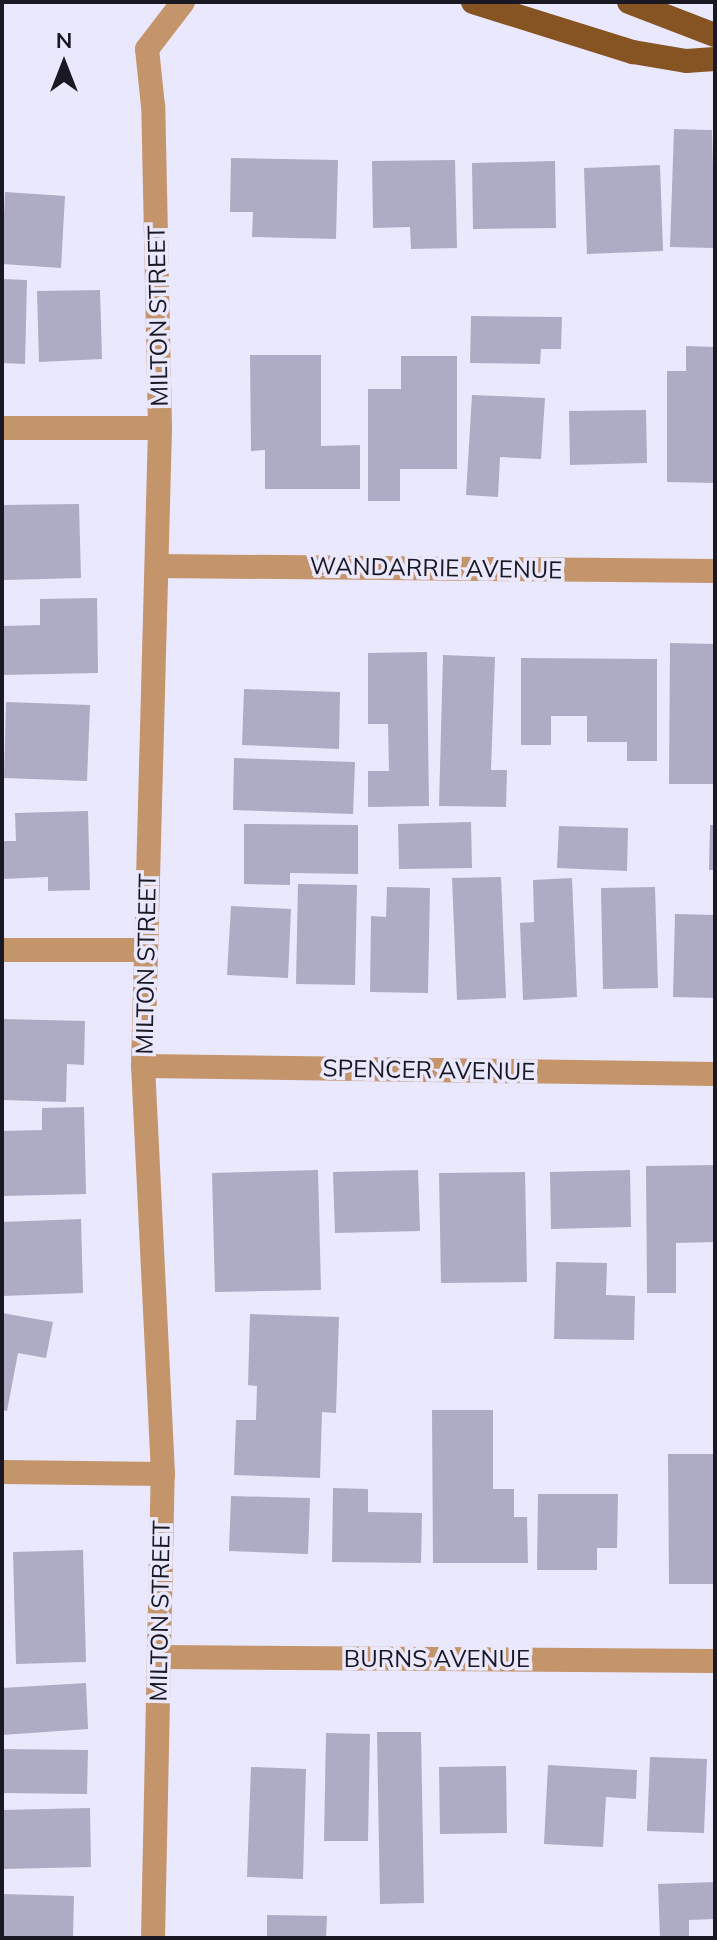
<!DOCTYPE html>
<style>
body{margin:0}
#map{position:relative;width:717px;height:1940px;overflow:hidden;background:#eae8fd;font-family:Mulish,sans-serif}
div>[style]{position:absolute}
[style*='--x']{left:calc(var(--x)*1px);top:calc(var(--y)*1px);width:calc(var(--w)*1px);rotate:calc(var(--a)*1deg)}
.building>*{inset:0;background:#aeabc4}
.minor>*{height:24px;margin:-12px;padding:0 12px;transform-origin:12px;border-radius:12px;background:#c4946a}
.major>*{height:24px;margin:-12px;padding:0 12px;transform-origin:12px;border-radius:12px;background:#865423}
span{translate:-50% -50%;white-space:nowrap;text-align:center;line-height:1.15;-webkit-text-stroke:7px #eae8fd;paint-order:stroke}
.street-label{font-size:24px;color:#1a1822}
.frame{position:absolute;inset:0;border:4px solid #1a1822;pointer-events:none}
.north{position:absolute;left:24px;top:24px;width:80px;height:80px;-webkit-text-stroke:6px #eae8fd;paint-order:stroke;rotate:0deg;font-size:22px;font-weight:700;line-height:32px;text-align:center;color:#1a1822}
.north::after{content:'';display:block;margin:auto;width:28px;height:36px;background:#1a1822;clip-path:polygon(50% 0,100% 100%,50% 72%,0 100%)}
</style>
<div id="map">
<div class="building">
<i style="clip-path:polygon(674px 129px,712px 130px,715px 248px,670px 247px)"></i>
<i style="clip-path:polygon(231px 158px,338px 160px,336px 239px,252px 237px,253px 212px,230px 212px)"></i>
<i style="clip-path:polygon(455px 160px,457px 248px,411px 249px,410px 227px,373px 228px,372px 161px)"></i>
<i style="clip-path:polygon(555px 161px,556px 228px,473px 229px,472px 163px)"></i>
<i style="clip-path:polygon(660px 165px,663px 251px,587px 254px,584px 168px)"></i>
<i style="clip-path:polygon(5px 192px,65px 196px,61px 268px,2px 264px)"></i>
<i style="clip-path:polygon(2px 279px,27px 280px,25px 364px,2px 363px)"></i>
<i style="clip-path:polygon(100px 290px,102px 359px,39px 362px,37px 291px)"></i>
<i style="clip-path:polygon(471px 316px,562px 317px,561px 349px,541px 349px,540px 364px,470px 363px)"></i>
<i style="clip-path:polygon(686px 346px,715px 347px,715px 483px,667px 482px,667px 371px,686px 371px)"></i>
<i style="clip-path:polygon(250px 355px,321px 355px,321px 446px,360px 445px,360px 489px,265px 489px,265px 450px,251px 451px)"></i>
<i style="clip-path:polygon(401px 356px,457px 356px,457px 469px,400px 469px,400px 501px,368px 501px,368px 389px,401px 389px)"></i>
<i style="clip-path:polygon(472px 395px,545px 398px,541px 459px,500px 457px,498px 497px,466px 495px)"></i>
<i style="clip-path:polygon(646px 410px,647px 463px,570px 465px,569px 411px)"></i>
<i style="clip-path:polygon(79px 504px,81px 578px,4px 580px,2px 505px)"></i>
<i style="clip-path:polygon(97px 598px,98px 673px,2px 675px,2px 626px,40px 625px,40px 599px)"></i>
<i style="clip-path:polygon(670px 643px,715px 644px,715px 784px,669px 784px)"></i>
<i style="clip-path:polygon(427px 652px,429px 806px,368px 807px,368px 771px,389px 771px,388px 724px,368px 724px,368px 653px)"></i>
<i style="clip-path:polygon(443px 655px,495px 657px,491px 770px,507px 770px,506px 807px,439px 806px)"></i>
<i style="clip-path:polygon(521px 658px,657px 659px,657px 761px,627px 761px,627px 742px,587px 742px,587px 716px,551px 716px,551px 745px,521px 745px)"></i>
<i style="clip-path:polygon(244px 689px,340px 692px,339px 749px,242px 745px)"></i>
<i style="clip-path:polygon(6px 702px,90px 705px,87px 781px,4px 778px)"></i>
<i style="clip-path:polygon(234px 758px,355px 762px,353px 814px,233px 810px)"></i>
<i style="clip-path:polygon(88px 811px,90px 890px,48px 891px,48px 877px,2px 879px,2px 841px,16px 841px,15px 813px)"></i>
<i style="clip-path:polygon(471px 822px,472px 868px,399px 869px,398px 824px)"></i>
<i style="clip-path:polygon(244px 824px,358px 825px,358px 874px,290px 873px,290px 885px,244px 884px)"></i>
<i style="clip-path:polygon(710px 825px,715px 825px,715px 870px,709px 870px)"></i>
<i style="clip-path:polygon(559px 826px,628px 828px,627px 871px,557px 868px)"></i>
<i style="clip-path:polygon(501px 877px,506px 998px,457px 1000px,452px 878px)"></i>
<i style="clip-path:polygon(572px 878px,577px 997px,523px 1000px,520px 923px,534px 922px,533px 880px)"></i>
<i style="clip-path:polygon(298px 884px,357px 885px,355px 985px,296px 984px)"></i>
<i style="clip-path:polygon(387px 887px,430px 888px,428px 993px,370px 992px,371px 916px,386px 917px)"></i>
<i style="clip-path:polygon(655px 887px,658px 988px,603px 989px,601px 888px)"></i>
<i style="clip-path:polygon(231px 906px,291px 909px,288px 978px,227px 975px)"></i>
<i style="clip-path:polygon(675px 914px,715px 915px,715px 998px,673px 997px)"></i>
<i style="clip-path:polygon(2px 1019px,85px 1021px,84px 1065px,67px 1064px,66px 1102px,2px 1100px)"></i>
<i style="clip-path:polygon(84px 1107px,86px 1194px,2px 1196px,2px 1131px,42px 1130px,42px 1108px)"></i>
<i style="clip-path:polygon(715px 1165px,714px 1242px,676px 1243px,676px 1293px,647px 1293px,646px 1166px)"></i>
<i style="clip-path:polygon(318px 1170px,321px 1290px,215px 1292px,212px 1173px)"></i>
<i style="clip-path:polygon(418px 1170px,420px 1231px,335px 1233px,333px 1172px)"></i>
<i style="clip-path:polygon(630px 1170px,631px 1227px,551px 1229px,550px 1172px)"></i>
<i style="clip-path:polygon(525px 1172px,527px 1282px,441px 1283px,439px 1173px)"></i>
<i style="clip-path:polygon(81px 1219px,83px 1293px,2px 1296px,2px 1222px)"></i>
<i style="clip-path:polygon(556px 1262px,607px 1263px,606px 1295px,635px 1296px,634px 1340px,554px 1339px)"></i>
<i style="clip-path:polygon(2px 1313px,53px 1322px,46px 1358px,18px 1353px,7px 1411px,2px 1410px)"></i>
<i style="clip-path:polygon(250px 1314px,339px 1317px,336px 1413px,322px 1412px,320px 1478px,234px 1475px,236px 1420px,256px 1420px,257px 1386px,248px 1385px)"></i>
<i style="clip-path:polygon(432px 1410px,493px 1410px,493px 1489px,514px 1489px,514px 1517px,527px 1517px,528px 1563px,433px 1563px)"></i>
<i style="clip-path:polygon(668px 1454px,715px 1454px,715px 1584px,669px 1584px)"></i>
<i style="clip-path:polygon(333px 1488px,368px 1489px,368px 1512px,422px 1513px,421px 1563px,332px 1562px)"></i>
<i style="clip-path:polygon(538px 1494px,618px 1494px,617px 1548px,597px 1548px,597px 1570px,537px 1570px)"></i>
<i style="clip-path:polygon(231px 1496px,310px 1498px,308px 1554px,229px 1551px)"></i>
<i style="clip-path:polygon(83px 1550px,86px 1662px,16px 1664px,13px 1552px)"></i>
<i style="clip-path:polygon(86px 1683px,88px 1729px,2px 1735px,2px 1688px)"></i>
<i style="clip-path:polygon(377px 1732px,421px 1732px,424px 1903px,380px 1904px)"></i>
<i style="clip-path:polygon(326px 1733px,370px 1734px,368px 1841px,324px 1841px)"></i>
<i style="clip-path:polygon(2px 1749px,88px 1750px,87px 1794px,2px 1793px)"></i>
<i style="clip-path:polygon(650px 1757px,707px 1759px,704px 1833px,647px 1831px)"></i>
<i style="clip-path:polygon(548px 1765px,637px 1770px,636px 1799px,606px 1797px,603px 1847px,544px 1844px)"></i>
<i style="clip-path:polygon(506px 1766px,507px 1833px,440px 1834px,439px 1767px)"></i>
<i style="clip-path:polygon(251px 1767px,306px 1769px,303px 1879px,247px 1877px)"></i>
<i style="clip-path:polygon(90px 1808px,91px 1867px,2px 1869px,2px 1810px)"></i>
<i style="clip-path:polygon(715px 1882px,715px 1919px,689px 1920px,689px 1938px,660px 1938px,658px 1884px)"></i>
<i style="clip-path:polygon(2px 1894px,74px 1896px,73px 1938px,2px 1938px)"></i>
<i style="clip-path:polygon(267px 1915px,327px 1916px,326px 1938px,267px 1938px)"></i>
</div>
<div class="minor">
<i style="--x:2;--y:428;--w:158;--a:0"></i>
<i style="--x:157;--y:566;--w:558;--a:0.51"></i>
<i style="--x:2;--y:950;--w:144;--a:0"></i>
<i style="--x:143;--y:1066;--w:572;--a:0.8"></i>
<i style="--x:2;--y:1472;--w:161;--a:0.7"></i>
<i style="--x:159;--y:1657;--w:556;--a:0.41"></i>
<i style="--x:153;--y:1938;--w:464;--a:-88.8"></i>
<i style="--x:163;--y:1474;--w:408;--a:-92.8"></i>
<i style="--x:143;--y:1066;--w:638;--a:-88.47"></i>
<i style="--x:160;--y:428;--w:322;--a:-91.2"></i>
<i style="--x:153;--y:106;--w:57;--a:-96"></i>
<i style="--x:147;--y:49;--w:59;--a:-52.5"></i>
</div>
<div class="major">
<i style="--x:473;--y:2;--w:168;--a:17.4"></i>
<i style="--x:633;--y:52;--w:54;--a:9.6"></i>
<i style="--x:686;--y:61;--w:29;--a:-4"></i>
<i style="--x:629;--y:2;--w:92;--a:21"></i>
</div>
<div class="street-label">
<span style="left:158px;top:316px;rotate:-91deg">MILTON STREET</span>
<span style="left:436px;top:568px;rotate:1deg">WANDARRIE AVENUE</span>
<span style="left:146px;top:964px;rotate:-89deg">MILTON STREET</span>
<span style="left:429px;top:1070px;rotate:1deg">SPENCER AVENUE</span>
<span style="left:160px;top:1611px;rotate:-89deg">MILTON STREET</span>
<span style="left:437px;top:1659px">BURNS AVENUE</span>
</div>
<div class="frame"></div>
<div class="north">N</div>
</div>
